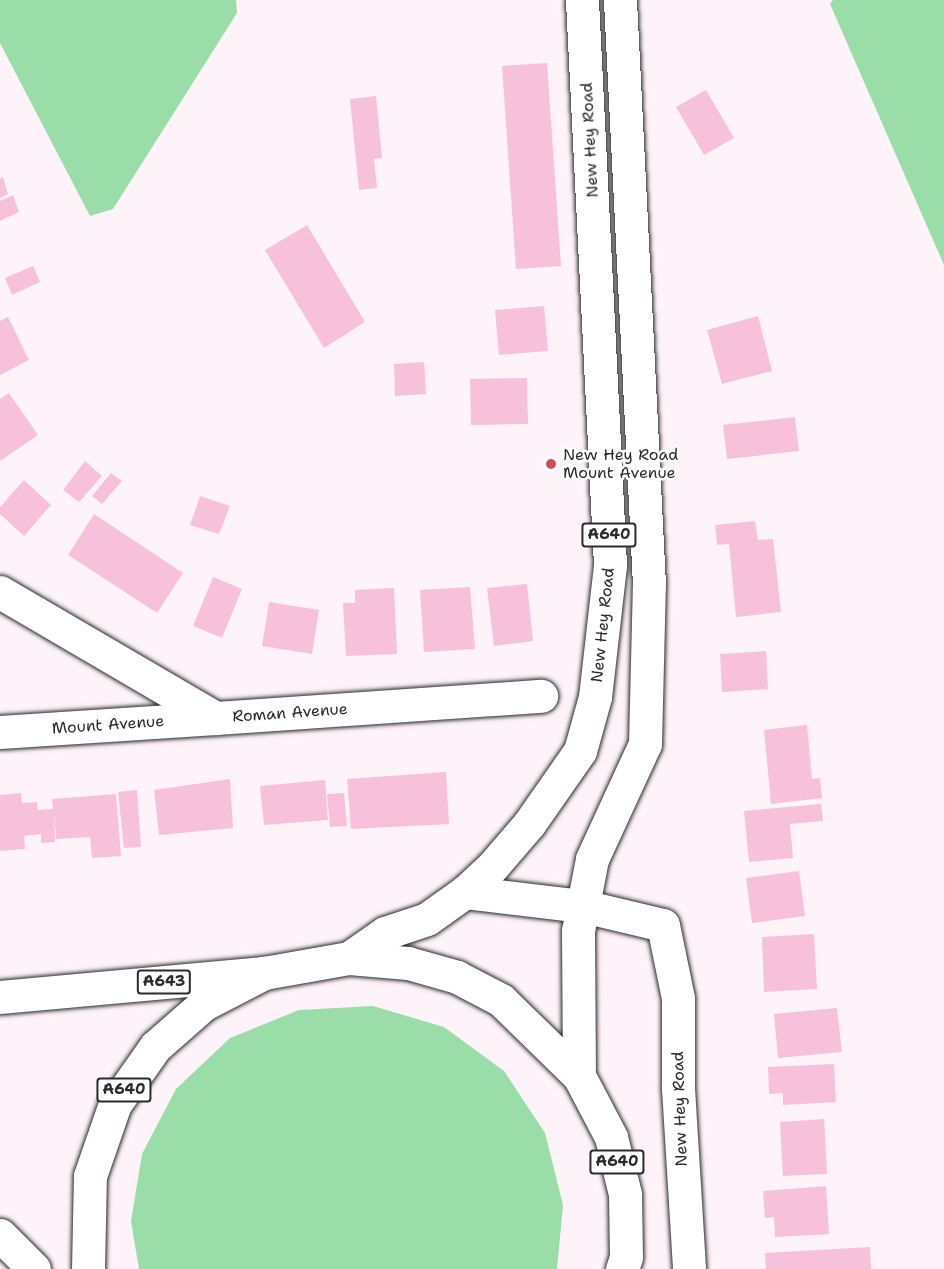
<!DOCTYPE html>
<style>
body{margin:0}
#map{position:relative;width:944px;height:1269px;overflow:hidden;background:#fdf3f8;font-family:"Shantell Sans",sans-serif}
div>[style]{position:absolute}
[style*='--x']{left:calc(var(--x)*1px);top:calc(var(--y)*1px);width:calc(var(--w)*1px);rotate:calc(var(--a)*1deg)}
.green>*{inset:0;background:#9adda8}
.building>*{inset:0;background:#f7c1dc}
.roads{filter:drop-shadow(0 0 2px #2b2b2b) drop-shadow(0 0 2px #2b2b2b)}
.minor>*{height:33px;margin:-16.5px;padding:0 16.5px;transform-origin:16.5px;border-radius:16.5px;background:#fff}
.major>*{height:33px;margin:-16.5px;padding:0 16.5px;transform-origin:16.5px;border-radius:16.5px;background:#fff}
.highway>*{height:33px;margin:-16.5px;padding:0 16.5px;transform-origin:16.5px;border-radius:16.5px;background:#fff}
.dots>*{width:16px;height:16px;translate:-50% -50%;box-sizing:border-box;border:3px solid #fff;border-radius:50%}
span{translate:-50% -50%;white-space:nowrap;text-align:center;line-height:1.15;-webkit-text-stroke:5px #fff;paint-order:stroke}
.shield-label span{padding:2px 4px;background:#fff;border:2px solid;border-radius:4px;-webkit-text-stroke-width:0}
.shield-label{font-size:15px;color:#2b2b2b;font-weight:700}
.street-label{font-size:16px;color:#2b2b2b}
.poi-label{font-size:16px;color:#2b2b2b}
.left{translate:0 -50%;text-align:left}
</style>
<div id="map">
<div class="green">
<i style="clip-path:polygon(0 0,236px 0,237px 13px,113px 209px,90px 216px,0 43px)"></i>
<i style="clip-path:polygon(833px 0,944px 0,944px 265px,830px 4px)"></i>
<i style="clip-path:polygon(373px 1006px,444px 1027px,504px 1071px,545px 1133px,563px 1205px,557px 1269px,139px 1269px,131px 1221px,142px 1154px,176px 1089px,230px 1038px,299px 1010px)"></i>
</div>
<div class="building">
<i style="clip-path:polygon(547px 63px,561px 266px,516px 269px,502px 66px)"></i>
<i style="clip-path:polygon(706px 90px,734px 138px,704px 155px,676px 107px)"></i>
<i style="clip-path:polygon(376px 96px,382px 158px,374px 159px,377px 188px,359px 190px,350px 99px)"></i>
<i style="clip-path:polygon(3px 177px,8px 194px,0 198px,0 179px)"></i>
<i style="clip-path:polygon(13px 195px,19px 212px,0 221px,0 201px)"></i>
<i style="clip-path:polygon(307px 225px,365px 322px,324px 348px,265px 250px)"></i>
<i style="clip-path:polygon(33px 266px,40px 282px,12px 295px,5px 278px)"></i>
<i style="clip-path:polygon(544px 306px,548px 351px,499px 355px,495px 310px)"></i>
<i style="clip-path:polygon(758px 316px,772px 371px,722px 384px,707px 330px)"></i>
<i style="clip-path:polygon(8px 317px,29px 360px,0 375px,0 321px)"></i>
<i style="clip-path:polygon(424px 362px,426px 394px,395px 396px,394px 364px)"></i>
<i style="clip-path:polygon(527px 378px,528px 424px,471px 425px,470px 379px)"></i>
<i style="clip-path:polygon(9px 393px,38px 435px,0 461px,0 399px)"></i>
<i style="clip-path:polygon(795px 417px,799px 451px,727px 459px,723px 425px)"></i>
<i style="clip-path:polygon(85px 461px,102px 476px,79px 502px,63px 490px)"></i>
<i style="clip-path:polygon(111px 473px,122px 481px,102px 504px,92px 496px)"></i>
<i style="clip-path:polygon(24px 480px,51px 505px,24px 536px,0 514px,0 507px)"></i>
<i style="clip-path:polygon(200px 496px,230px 506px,219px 534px,190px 525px)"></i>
<i style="clip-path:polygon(94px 514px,183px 573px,157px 613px,68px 555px)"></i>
<i style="clip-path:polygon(755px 521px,758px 540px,773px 539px,781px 612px,736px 617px,729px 544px,717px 545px,715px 525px)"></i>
<i style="clip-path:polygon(213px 577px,242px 589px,222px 638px,193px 626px)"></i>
<i style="clip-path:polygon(527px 584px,533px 641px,494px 646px,487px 588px)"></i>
<i style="clip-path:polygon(470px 587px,475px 649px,424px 652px,420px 590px)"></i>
<i style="clip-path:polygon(394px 588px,397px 654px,346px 656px,343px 603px,355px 603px,355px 590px)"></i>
<i style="clip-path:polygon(269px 602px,319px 610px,312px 654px,262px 646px)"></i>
<i style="clip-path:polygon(766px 651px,768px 689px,722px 692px,720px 654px)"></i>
<i style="clip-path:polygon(807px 725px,812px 779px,820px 778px,822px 798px,771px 804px,764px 730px)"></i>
<i style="clip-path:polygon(446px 772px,449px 824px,351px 829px,347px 779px)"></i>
<i style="clip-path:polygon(230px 779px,233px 828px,159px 835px,154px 790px)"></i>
<i style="clip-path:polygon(325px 780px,328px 820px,264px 825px,260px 786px)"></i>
<i style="clip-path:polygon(137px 790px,141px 847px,124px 848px,118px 792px)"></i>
<i style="clip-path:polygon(21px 793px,22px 803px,37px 802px,38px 810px,53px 809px,52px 799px,116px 794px,121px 856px,92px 858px,90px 837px,56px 839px,54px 812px,55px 842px,41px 843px,41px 834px,24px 836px,25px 849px,0 851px,0 795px)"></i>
<i style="clip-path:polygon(344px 793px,347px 826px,330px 827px,327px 794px)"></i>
<i style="clip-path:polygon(821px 804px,823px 821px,790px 824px,793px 858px,749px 862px,744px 811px)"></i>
<i style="clip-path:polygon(799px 871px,805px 916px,752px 923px,746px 878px)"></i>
<i style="clip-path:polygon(814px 934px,817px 989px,764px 992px,762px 937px)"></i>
<i style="clip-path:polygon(837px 1008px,842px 1052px,778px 1058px,774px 1014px)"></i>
<i style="clip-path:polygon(834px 1064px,836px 1102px,783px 1105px,783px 1093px,769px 1094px,768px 1067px)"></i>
<i style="clip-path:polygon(824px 1119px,827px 1174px,783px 1176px,780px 1122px)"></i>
<i style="clip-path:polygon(826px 1186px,829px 1234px,775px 1237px,774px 1217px,765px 1218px,763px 1191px)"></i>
<i style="clip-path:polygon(870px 1247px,871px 1269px,766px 1269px,765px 1253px)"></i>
</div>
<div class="roads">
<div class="minor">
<i style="--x:0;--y:592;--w:250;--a:30.3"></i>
<i style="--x:216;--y:718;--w:326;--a:-3.9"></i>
<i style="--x:0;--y:732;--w:216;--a:-3.7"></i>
<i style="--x:583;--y:906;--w:82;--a:13.4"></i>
<i style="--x:663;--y:925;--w:75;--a:78.4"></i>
<i style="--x:678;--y:998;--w:90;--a:90"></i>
<i style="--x:678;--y:1088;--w:181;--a:86.5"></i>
</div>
<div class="major">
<i style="--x:0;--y:997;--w:265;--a:-5.2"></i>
<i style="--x:0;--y:1235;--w:48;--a:45"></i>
</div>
<div class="highway">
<i style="--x:465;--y:892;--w:119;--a:6.8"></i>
<i style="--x:349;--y:958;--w:44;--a:-34.8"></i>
<i style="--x:385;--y:933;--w:44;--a:-18.4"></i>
<i style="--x:427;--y:919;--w:47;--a:-35.4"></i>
<i style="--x:465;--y:892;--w:37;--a:-43"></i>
<i style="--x:492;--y:867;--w:57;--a:-49.3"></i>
<i style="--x:529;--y:824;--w:89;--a:-55.1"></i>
<i style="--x:580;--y:751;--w:56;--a:-74.5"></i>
<i style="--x:595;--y:697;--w:133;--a:-83.5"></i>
<i style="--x:610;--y:565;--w:566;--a:-92.84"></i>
<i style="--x:579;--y:1076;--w:145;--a:-90.4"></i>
<i style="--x:578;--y:931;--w:73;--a:-79"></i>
<i style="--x:592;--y:859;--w:127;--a:-65.3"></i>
<i style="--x:645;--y:744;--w:159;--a:-88.6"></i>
<i style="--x:649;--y:585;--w:586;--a:-92.84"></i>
<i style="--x:88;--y:1269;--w:93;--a:-88.8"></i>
<i style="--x:90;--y:1176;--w:76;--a:-70.9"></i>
<i style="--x:115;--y:1104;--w:70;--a:-54.9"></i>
<i style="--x:155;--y:1047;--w:65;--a:-41.3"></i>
<i style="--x:204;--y:1004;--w:68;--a:-27.3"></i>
<i style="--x:264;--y:973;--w:86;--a:-10"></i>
<i style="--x:349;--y:958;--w:59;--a:4.8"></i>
<i style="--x:408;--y:963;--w:51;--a:15.9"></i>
<i style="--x:457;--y:977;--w:50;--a:27.6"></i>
<i style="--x:501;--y:1000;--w:109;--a:44.3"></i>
<i style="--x:579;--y:1076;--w:69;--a:62.3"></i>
<i style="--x:611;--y:1137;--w:59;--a:76.2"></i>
<i style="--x:625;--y:1194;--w:63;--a:89.1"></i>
<i style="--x:626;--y:1257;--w:13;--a:108"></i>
</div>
</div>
<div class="dots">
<i style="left:551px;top:464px;background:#d1495b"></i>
</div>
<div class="shield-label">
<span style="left:609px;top:535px">A640</span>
<span style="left:164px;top:982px">A643</span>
<span style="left:124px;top:1090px">A640</span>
<span style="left:617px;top:1162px">A640</span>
</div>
<div class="street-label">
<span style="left:590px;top:140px;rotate:-93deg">New Hey Road</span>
<span style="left:603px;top:625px;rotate:-84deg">New Hey Road</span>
<span style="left:290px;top:713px;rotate:-4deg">Roman Avenue</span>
<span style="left:108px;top:725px;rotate:-4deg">Mount Avenue</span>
<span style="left:680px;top:1109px;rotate:-92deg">New Hey Road</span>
</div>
<div class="poi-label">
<span class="left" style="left:563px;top:464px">New Hey Road<br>Mount Avenue</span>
</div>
</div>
